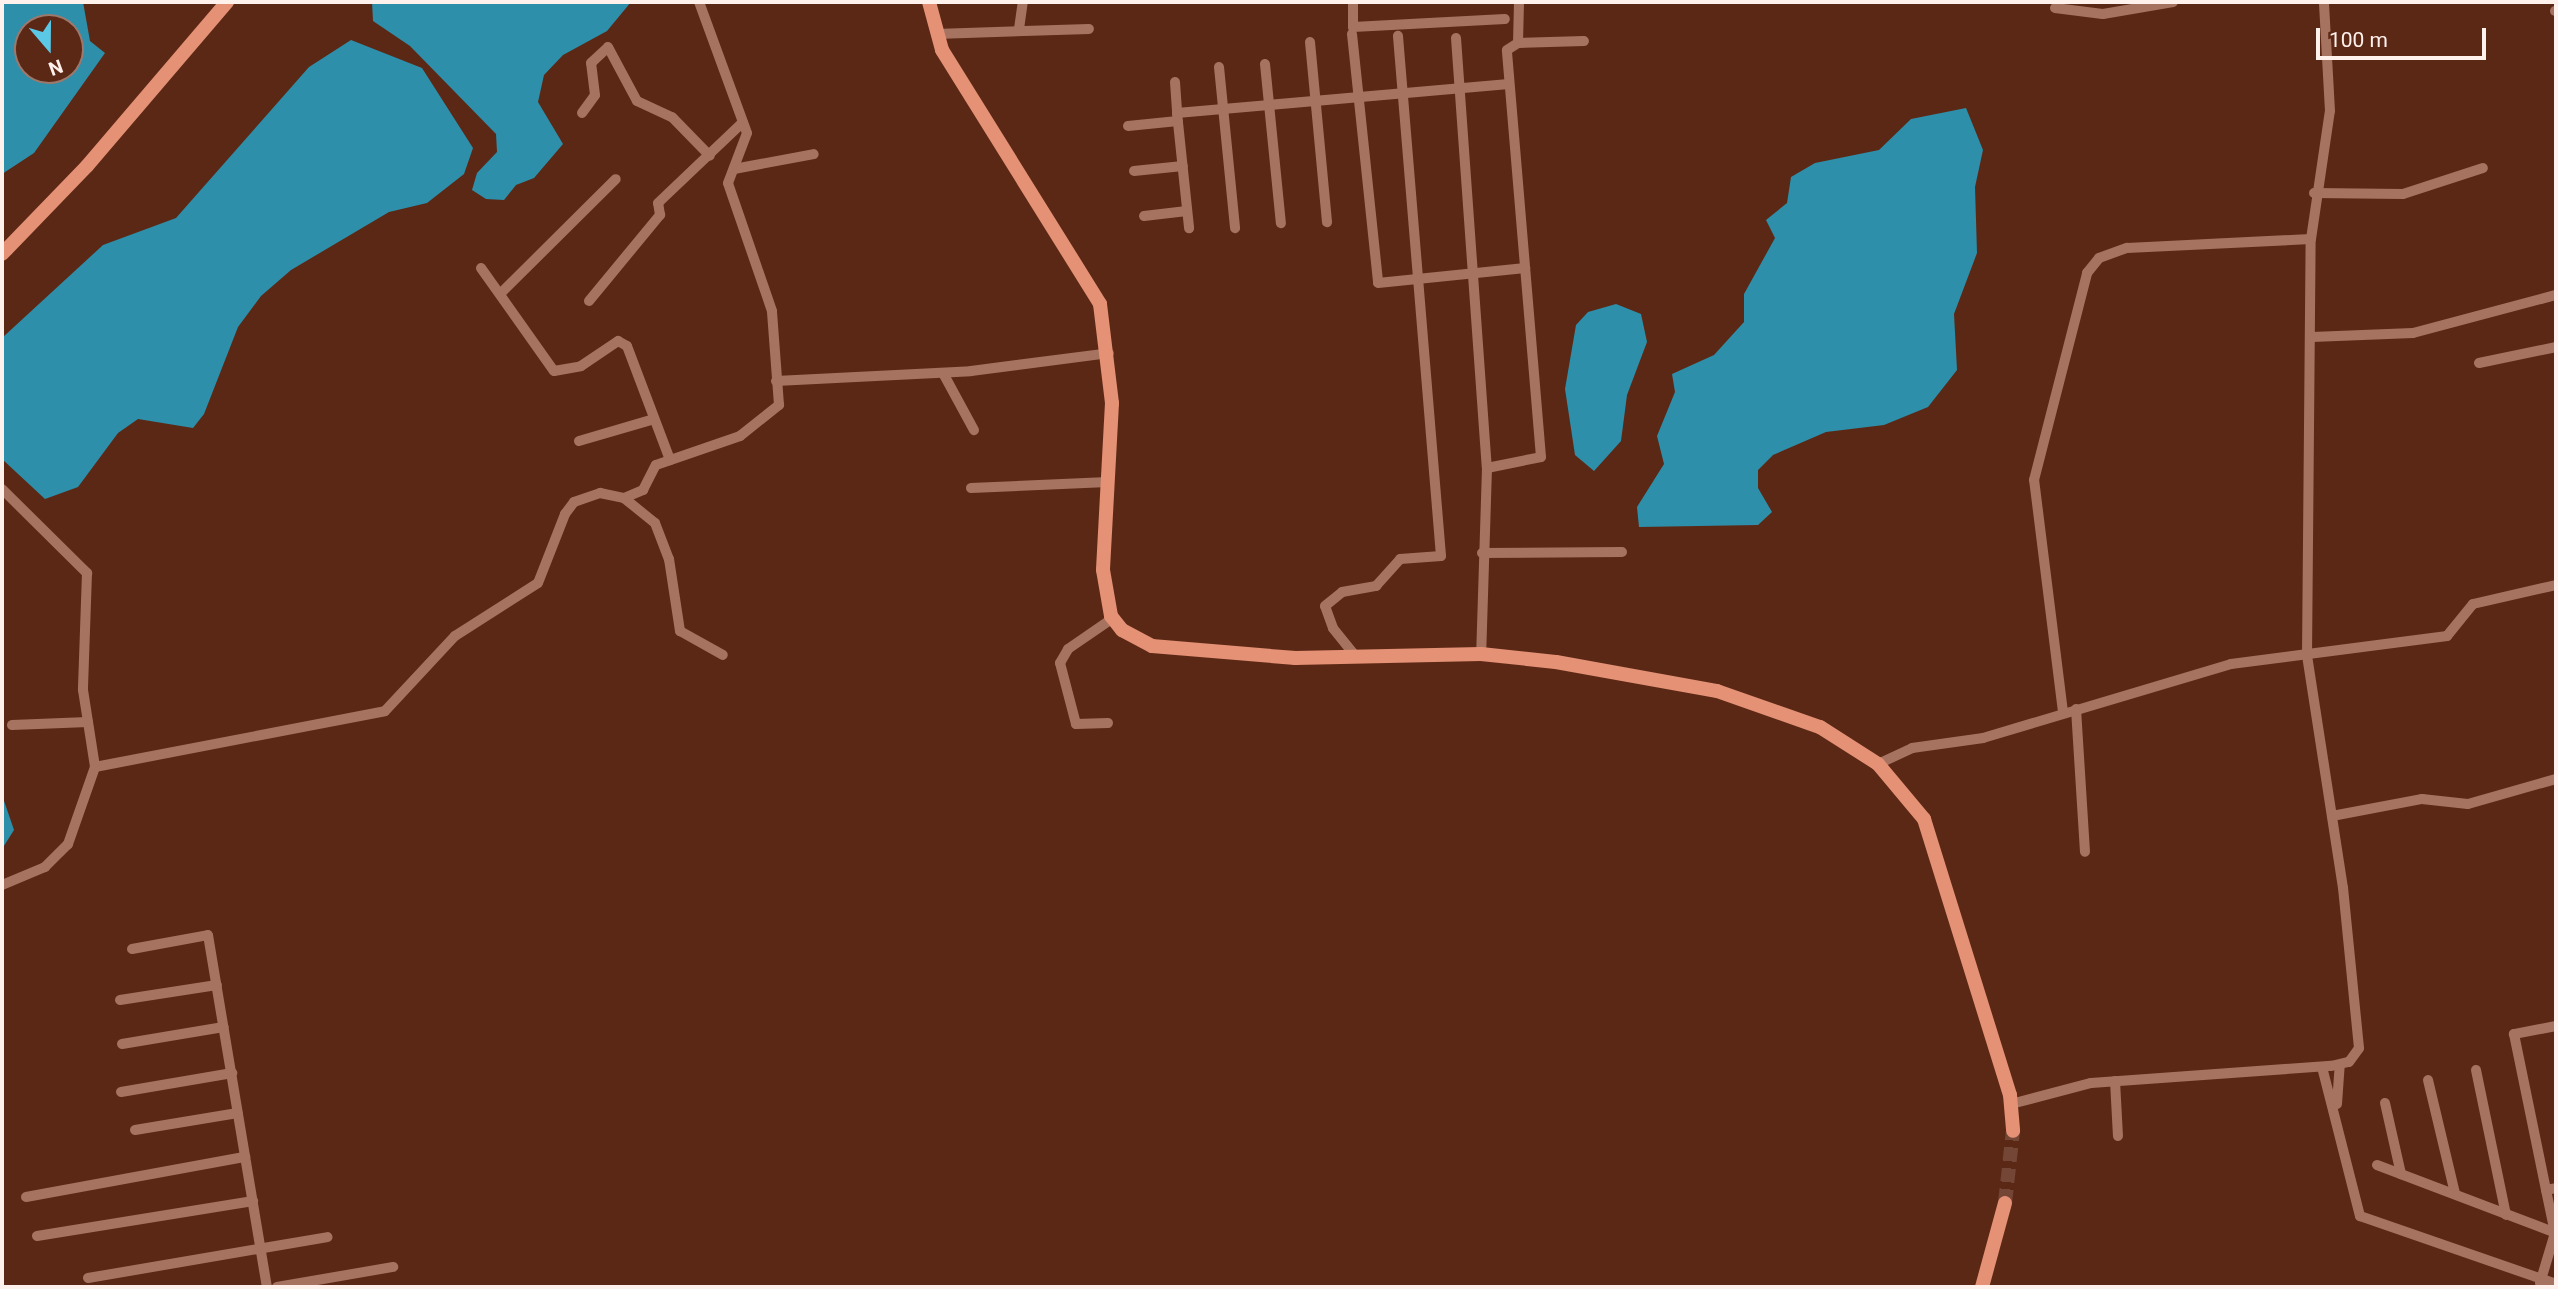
<!DOCTYPE html>
<style>
body{margin:0}
#map{position:relative;width:2558px;height:1289px;overflow:hidden;background:#5c2816;font-family:Roboto,sans-serif}
div>[style]{position:absolute}
[style*='--x']{left:calc(var(--x)*1px);top:calc(var(--y)*1px);width:calc(var(--w)*1px);rotate:calc(var(--a)*1deg)}
.water>*{inset:0;background:#2d8fa9}
.secondary-tunnel>*{height:14px;margin-top:-7px;transform-origin:0;background:repeating-linear-gradient(90deg,#744636 0 14px,transparent 0 21px)}
.street>*{height:10px;margin:-5px;padding:0 5px;transform-origin:5px;border-radius:5px;background:#a77361}
.secondary>*{height:14px;margin:-7px;padding:0 7px;transform-origin:7px;border-radius:7px;background:#e49175}
span{translate:-50% -50%;white-space:nowrap;text-align:center;line-height:1.15;-webkit-text-stroke:7px #5c2816;paint-order:stroke}
.frame{position:absolute;inset:0;border:4px solid #fff1ec;pointer-events:none}
.north{position:absolute;left:14px;top:14px;width:70px;height:70px;box-sizing:border-box;background:#5c2816;border:2px solid #9d786c;border-radius:50%;rotate:160deg;font-size:19px;font-weight:700;line-height:28px;text-align:center;color:#fff1ec}
.north::after{content:'';display:block;margin:auto;width:24px;height:32px;background:#5bc8e6;clip-path:polygon(50% 0,100% 100%,50% 72%,0 100%)}
.scale{position:absolute;left:2316px;top:28px;width:170px;height:32px;box-sizing:border-box;border:4px solid #fff1ec;border-top:0;padding-left:9px;font-size:21px;line-height:24px;white-space:nowrap;color:#fff1ec;-webkit-text-stroke:5px #5c2816;paint-order:stroke}
</style>
<div id="map">
<div class="water">
<i style="clip-path:polygon(evenodd,2px 2px,83px 2px,90px 41px,105px 53px,34px 153px,2px 174px,2px 2px,28px 28px,70px 28px,70px 70px,28px 70px,28px 28px)"></i>
<i style="clip-path:polygon(372px 2px,631px 2px,607px 31px,563px 55px,544px 75px,538px 102px,563px 144px,534px 178px,516px 185px,504px 200px,486px 199px,472px 190px,477px 173px,497px 152px,496px 134px,410px 46px,373px 21px)"></i>
<i style="clip-path:polygon(351px 40px,422px 68px,473px 148px,464px 174px,427px 203px,389px 212px,291px 270px,261px 296px,238px 327px,204px 414px,193px 428px,138px 419px,118px 433px,78px 487px,45px 499px,2px 459px,2px 338px,103px 245px,176px 218px,309px 67px)"></i>
<i style="clip-path:polygon(1966px 108px,1983px 150px,1975px 187px,1977px 253px,1954px 314px,1957px 370px,1928px 407px,1884px 425px,1826px 432px,1773px 455px,1758px 470px,1758px 488px,1772px 512px,1758px 525px,1639px 527px,1637px 507px,1664px 464px,1657px 436px,1675px 392px,1672px 374px,1714px 355px,1744px 322px,1744px 294px,1775px 238px,1766px 220px,1787px 203px,1791px 177px,1815px 163px,1879px 150px,1911px 119px)"></i>
<i style="clip-path:polygon(1616px 304px,1641px 314px,1647px 342px,1627px 395px,1621px 441px,1594px 471px,1575px 455px,1565px 389px,1576px 325px,1588px 312px)"></i>
<i style="clip-path:polygon(2px 795px,14px 830px,2px 849px)"></i>
</div>
<div class="secondary-tunnel">
<i style="--x:2005;--y:1203;--w:72;--a:-83.7"></i>
</div>
<div class="street">
<i style="--x:1353;--y:2;--w:25;--a:90"></i>
<i style="--x:1353;--y:27;--w:152;--a:-3"></i>
<i style="--x:2055;--y:8;--w:48;--a:7.1"></i>
<i style="--x:2103;--y:14;--w:71;--a:-9.7"></i>
<i style="--x:2555;--y:11;--w:1;--a:0"></i>
<i style="--x:1019;--y:29;--w:27;--a:-82"></i>
<i style="--x:936;--y:34;--w:153;--a:-1.9"></i>
<i style="--x:1352;--y:34;--w:250;--a:84"></i>
<i style="--x:1378;--y:283;--w:148;--a:-5.8"></i>
<i style="--x:1456;--y:38;--w:431;--a:85.9"></i>
<i style="--x:1487;--y:468;--w:186;--a:91.8"></i>
<i style="--x:1310;--y:42;--w:181;--a:84.6"></i>
<i style="--x:1518;--y:43;--w:41;--a:-88.6"></i>
<i style="--x:1265;--y:64;--w:160;--a:84.3"></i>
<i style="--x:1219;--y:67;--w:162;--a:84.3"></i>
<i style="--x:1175;--y:82;--w:31;--a:86"></i>
<i style="--x:1177;--y:113;--w:333;--a:-5"></i>
<i style="--x:582;--y:113;--w:22;--a:-54"></i>
<i style="--x:595;--y:95;--w:32;--a:-97"></i>
<i style="--x:591;--y:63;--w:23;--a:-43"></i>
<i style="--x:608;--y:47;--w:61;--a:61.8"></i>
<i style="--x:637;--y:101;--w:38;--a:25"></i>
<i style="--x:672;--y:117;--w:54;--a:45.7"></i>
<i style="--x:1177;--y:113;--w:116;--a:84"></i>
<i style="--x:1128;--y:126;--w:50;--a:-5.7"></i>
<i style="--x:734;--y:169;--w:81;--a:-10.6"></i>
<i style="--x:1134;--y:171;--w:49;--a:-5.8"></i>
<i style="--x:2314;--y:193;--w:89;--a:0.6"></i>
<i style="--x:2403;--y:194;--w:84;--a:-18"></i>
<i style="--x:1144;--y:216;--w:43;--a:-6.6"></i>
<i style="--x:481;--y:268;--w:126;--a:54.7"></i>
<i style="--x:554;--y:371;--w:27;--a:-10"></i>
<i style="--x:581;--y:366;--w:45;--a:-34"></i>
<i style="--x:618;--y:341;--w:10;--a:29"></i>
<i style="--x:627;--y:346;--w:122;--a:69.3"></i>
<i style="--x:500;--y:294;--w:163;--a:-44.8"></i>
<i style="--x:589;--y:301;--w:112;--a:-50.5"></i>
<i style="--x:660;--y:215;--w:12;--a:-99"></i>
<i style="--x:658;--y:203;--w:117;--a:-43.6"></i>
<i style="--x:2312;--y:337;--w:101;--a:-2.3"></i>
<i style="--x:2413;--y:333;--w:148;--a:-14.9"></i>
<i style="--x:2479;--y:363;--w:79;--a:-11.7"></i>
<i style="--x:943;--y:373;--w:65;--a:61.5"></i>
<i style="--x:776;--y:381;--w:195;--a:-2.9"></i>
<i style="--x:971;--y:371;--w:139;--a:-7.4"></i>
<i style="--x:579;--y:441;--w:78;--a:-16.3"></i>
<i style="--x:1487;--y:468;--w:55;--a:-11.5"></i>
<i style="--x:1541;--y:457;--w:408;--a:-94.8"></i>
<i style="--x:1507;--y:50;--w:13;--a:-32"></i>
<i style="--x:1518;--y:43;--w:66;--a:-1.7"></i>
<i style="--x:971;--y:488;--w:137;--a:-2.5"></i>
<i style="--x:2;--y:489;--w:120;--a:44.7"></i>
<i style="--x:87;--y:573;--w:117;--a:92"></i>
<i style="--x:83;--y:690;--w:78;--a:81.1"></i>
<i style="--x:95;--y:767;--w:82;--a:109.3"></i>
<i style="--x:68;--y:844;--w:33;--a:135"></i>
<i style="--x:45;--y:867;--w:47;--a:157.3"></i>
<i style="--x:624;--y:498;--w:21;--a:-23"></i>
<i style="--x:643;--y:490;--w:28;--a:-63"></i>
<i style="--x:656;--y:465;--w:89;--a:-19"></i>
<i style="--x:740;--y:436;--w:50;--a:-38.5"></i>
<i style="--x:779;--y:405;--w:94;--a:-94.3"></i>
<i style="--x:772;--y:311;--w:135;--a:-109"></i>
<i style="--x:728;--y:183;--w:53;--a:-69.2"></i>
<i style="--x:747;--y:133;--w:140;--a:-110.1"></i>
<i style="--x:1482;--y:553;--w:140;--a:-0.4"></i>
<i style="--x:1357;--y:658;--w:38;--a:-129"></i>
<i style="--x:1333;--y:628;--w:23;--a:-110"></i>
<i style="--x:1325;--y:606;--w:22;--a:-39"></i>
<i style="--x:1342;--y:592;--w:35;--a:-10"></i>
<i style="--x:1376;--y:586;--w:36;--a:-48"></i>
<i style="--x:1400;--y:559;--w:41;--a:-4.2"></i>
<i style="--x:1441;--y:556;--w:522;--a:-94.73"></i>
<i style="--x:2076;--y:709;--w:143;--a:86.4"></i>
<i style="--x:2063;--y:712;--w:234;--a:-97.1"></i>
<i style="--x:2034;--y:480;--w:214;--a:-75.6"></i>
<i style="--x:2087;--y:273;--w:19;--a:-51"></i>
<i style="--x:2099;--y:258;--w:30;--a:-20"></i>
<i style="--x:2127;--y:248;--w:184;--a:-2.8"></i>
<i style="--x:1108;--y:723;--w:32;--a:178"></i>
<i style="--x:1076;--y:724;--w:63;--a:-104.7"></i>
<i style="--x:1060;--y:663;--w:16;--a:-60"></i>
<i style="--x:1068;--y:649;--w:55;--a:-34.6"></i>
<i style="--x:12;--y:725;--w:76;--a:-2.3"></i>
<i style="--x:1878;--y:764;--w:38;--a:-25"></i>
<i style="--x:1912;--y:748;--w:72;--a:-8"></i>
<i style="--x:1983;--y:738;--w:259;--a:-16.6"></i>
<i style="--x:2231;--y:664;--w:218;--a:-7.4"></i>
<i style="--x:2447;--y:636;--w:41;--a:-50.9"></i>
<i style="--x:2473;--y:604;--w:85;--a:-12.9"></i>
<i style="--x:95;--y:767;--w:295;--a:-10.9"></i>
<i style="--x:385;--y:711;--w:103;--a:-47"></i>
<i style="--x:455;--y:636;--w:98;--a:-32.6"></i>
<i style="--x:538;--y:583;--w:74;--a:-68.6"></i>
<i style="--x:565;--y:514;--w:15;--a:-53"></i>
<i style="--x:574;--y:502;--w:28;--a:-19"></i>
<i style="--x:600;--y:493;--w:25;--a:12"></i>
<i style="--x:624;--y:498;--w:40;--a:39"></i>
<i style="--x:655;--y:523;--w:39;--a:69"></i>
<i style="--x:669;--y:559;--w:73;--a:81.3"></i>
<i style="--x:680;--y:631;--w:49;--a:29.2"></i>
<i style="--x:2332;--y:816;--w:92;--a:-10.7"></i>
<i style="--x:2422;--y:799;--w:46;--a:6.2"></i>
<i style="--x:2468;--y:804;--w:91;--a:-15.9"></i>
<i style="--x:132;--y:949;--w:77;--a:-10.4"></i>
<i style="--x:208;--y:935;--w:357;--a:80.5"></i>
<i style="--x:120;--y:1000;--w:98;--a:-8.8"></i>
<i style="--x:2556;--y:1026;--w:43;--a:169.2"></i>
<i style="--x:2514;--y:1034;--w:159;--a:78.4"></i>
<i style="--x:2546;--y:1190;--w:10;--a:-11"></i>
<i style="--x:122;--y:1044;--w:103;--a:-9.5"></i>
<i style="--x:2322;--y:1067;--w:154;--a:75.7"></i>
<i style="--x:2360;--y:1216;--w:207;--a:19.1"></i>
<i style="--x:2476;--y:1070;--w:148;--a:78.3"></i>
<i style="--x:2428;--y:1080;--w:116;--a:76.6"></i>
<i style="--x:2115;--y:1081;--w:55;--a:86.9"></i>
<i style="--x:121;--y:1092;--w:113;--a:-9.7"></i>
<i style="--x:2385;--y:1103;--w:73;--a:77.3"></i>
<i style="--x:2011;--y:1104;--w:83;--a:-14.7"></i>
<i style="--x:2091;--y:1083;--w:241;--a:-4.1"></i>
<i style="--x:2331;--y:1066;--w:18;--a:-13"></i>
<i style="--x:2349;--y:1062;--w:17;--a:-54"></i>
<i style="--x:2359;--y:1048;--w:161;--a:-95.7"></i>
<i style="--x:2343;--y:888;--w:235;--a:-98.8"></i>
<i style="--x:2307;--y:656;--w:417;--a:-89.5"></i>
<i style="--x:2311;--y:239;--w:129;--a:-81.6"></i>
<i style="--x:2330;--y:111;--w:109;--a:-93.2"></i>
<i style="--x:2337;--y:1104;--w:39;--a:-86"></i>
<i style="--x:135;--y:1130;--w:104;--a:-9.4"></i>
<i style="--x:2377;--y:1165;--w:191;--a:20.8"></i>
<i style="--x:26;--y:1197;--w:223;--a:-10.4"></i>
<i style="--x:37;--y:1236;--w:219;--a:-9.2"></i>
<i style="--x:88;--y:1278;--w:243;--a:-9.7"></i>
<i style="--x:2540;--y:1283;--w:52;--a:-73.3"></i>
<i style="--x:2555;--y:1233;--w:44;--a:-101.8"></i>
<i style="--x:277;--y:1287;--w:118;--a:-9.8"></i>
</div>
<div class="secondary">
<i style="--x:929;--y:2;--w:50;--a:74.8"></i>
<i style="--x:942;--y:50;--w:299;--a:58.1"></i>
<i style="--x:1100;--y:304;--w:100;--a:83.1"></i>
<i style="--x:1112;--y:403;--w:167;--a:93.1"></i>
<i style="--x:1103;--y:570;--w:47;--a:80.1"></i>
<i style="--x:1111;--y:616;--w:18;--a:52"></i>
<i style="--x:1122;--y:630;--w:34;--a:28"></i>
<i style="--x:1152;--y:646;--w:144;--a:4.8"></i>
<i style="--x:1295;--y:658;--w:186;--a:-1.2"></i>
<i style="--x:1481;--y:654;--w:75;--a:6.1"></i>
<i style="--x:1556;--y:662;--w:164;--a:10.2"></i>
<i style="--x:1717;--y:691;--w:109;--a:19.3"></i>
<i style="--x:1820;--y:727;--w:69;--a:32.5"></i>
<i style="--x:1878;--y:764;--w:72;--a:50.1"></i>
<i style="--x:1924;--y:819;--w:289;--a:72.7"></i>
<i style="--x:2010;--y:1095;--w:36;--a:85"></i>
<i style="--x:2;--y:254;--w:122;--a:-46"></i>
<i style="--x:87;--y:166;--w:216;--a:-49.5"></i>
<i style="--x:1982;--y:1287;--w:87;--a:-74.7"></i>
</div>
<div class="frame"></div>
<div class="north">N</div>
<div class="scale">100 m</div>
</div>
